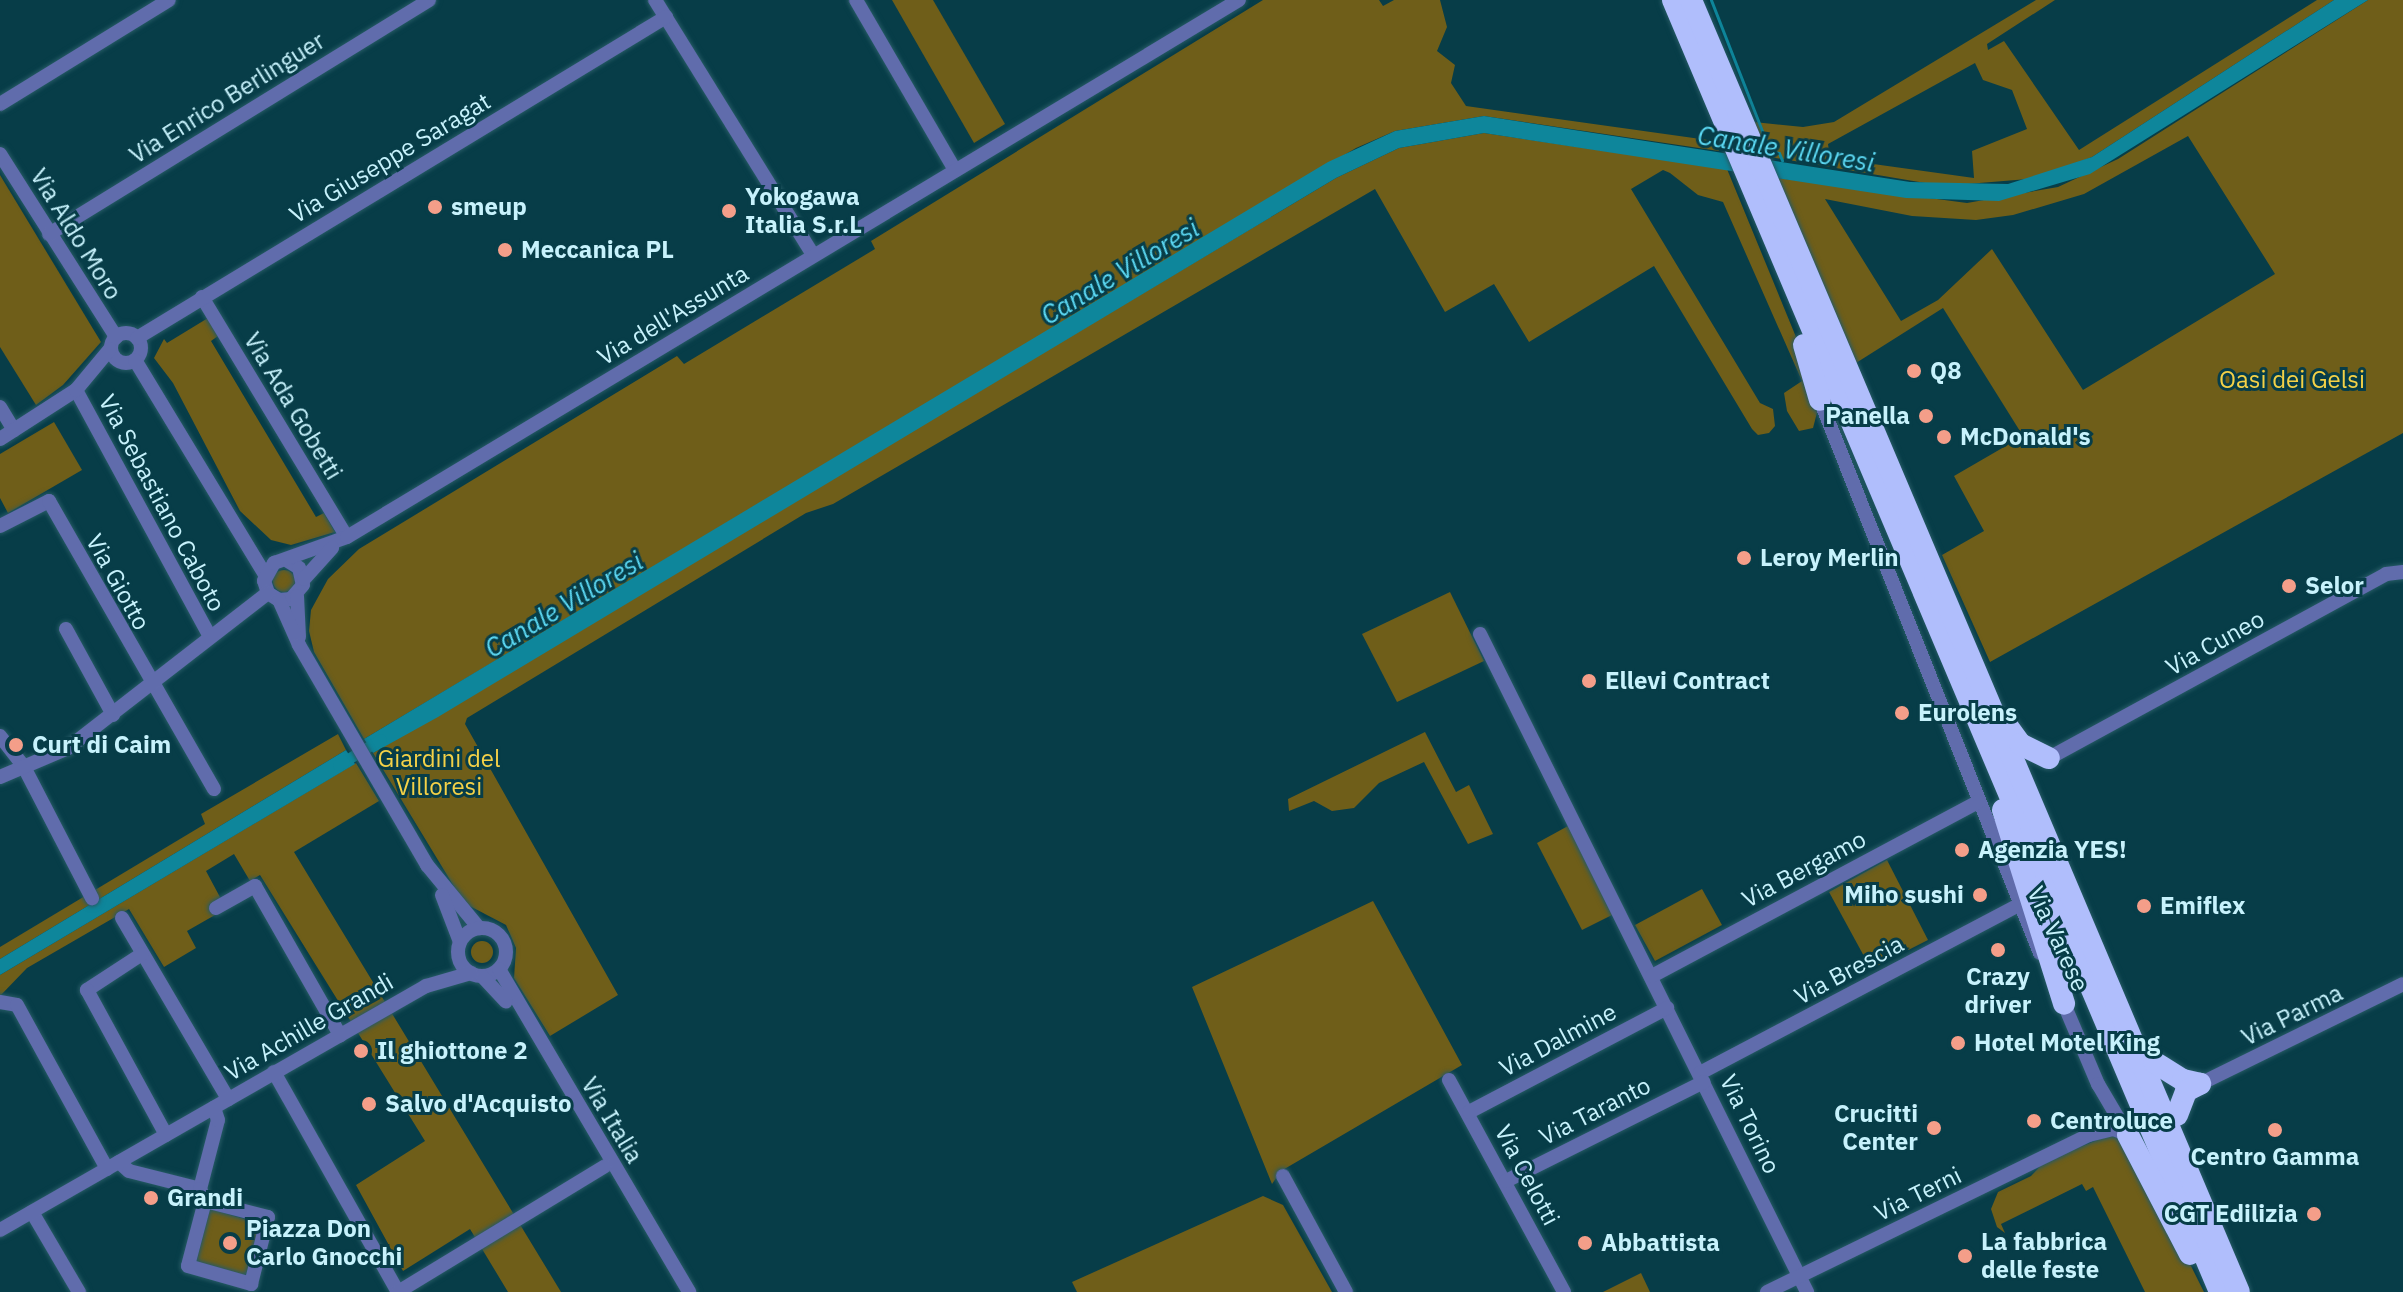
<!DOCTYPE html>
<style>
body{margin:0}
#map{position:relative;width:2403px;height:1292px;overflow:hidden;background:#073d48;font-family:"IBM Plex Sans",sans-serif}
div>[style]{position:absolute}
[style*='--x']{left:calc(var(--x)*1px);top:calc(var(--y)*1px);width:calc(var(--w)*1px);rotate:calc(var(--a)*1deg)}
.green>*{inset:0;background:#6f5e19}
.round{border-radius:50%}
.water>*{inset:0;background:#0e869b}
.stream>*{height:3px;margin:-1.5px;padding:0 1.5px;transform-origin:1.5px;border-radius:1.5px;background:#0e869b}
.canal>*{height:11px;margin:-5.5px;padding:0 5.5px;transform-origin:5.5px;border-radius:5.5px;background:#0e869b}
.roads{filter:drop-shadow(0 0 2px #265a65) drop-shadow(0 0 2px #265a65)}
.minor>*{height:14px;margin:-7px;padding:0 7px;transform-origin:7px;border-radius:7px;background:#606cac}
.minor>.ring{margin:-7px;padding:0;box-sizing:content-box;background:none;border:14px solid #606cac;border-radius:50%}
.highway>*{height:22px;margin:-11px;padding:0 11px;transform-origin:11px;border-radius:11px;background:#b0befc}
.dots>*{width:22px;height:22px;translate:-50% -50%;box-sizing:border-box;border:4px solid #073d48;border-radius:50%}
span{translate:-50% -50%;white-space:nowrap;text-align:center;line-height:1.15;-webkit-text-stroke:6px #073d48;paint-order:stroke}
.street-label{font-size:24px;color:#c7f2fc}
.poi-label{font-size:24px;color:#c7f2fc;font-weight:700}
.left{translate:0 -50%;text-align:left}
.right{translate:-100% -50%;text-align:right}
.park-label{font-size:24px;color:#f4d147}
.water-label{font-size:26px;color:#5cd9f4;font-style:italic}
</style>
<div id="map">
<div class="green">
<i style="clip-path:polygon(892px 0,933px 0,1005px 124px,974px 143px)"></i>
<i style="clip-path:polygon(1263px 0,1379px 0,1383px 6px,1394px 0,1440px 0,1447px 27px,1437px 51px,1455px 65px,1451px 83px,1466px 106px,1715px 141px,1719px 151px,1484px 116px,1395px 131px,1356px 148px,364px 739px,314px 652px,309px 631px,311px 610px,328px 579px,359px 549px,677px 356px,684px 364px,875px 249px,871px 241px)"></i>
<i style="clip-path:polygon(evenodd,2036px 0,2055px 0,1987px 44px,1988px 50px,2004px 41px,2079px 150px,2317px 0,2334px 0,2092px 157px,2039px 178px,1943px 186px,1770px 157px,1754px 122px,1803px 127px,1834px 122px,2036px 0,1975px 63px,1983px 80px,2012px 90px,2027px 129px,1972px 151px,1974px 178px,1830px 158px,1828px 144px,1975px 63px)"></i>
<i style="clip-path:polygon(evenodd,2368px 0,2403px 0,2403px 433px,1990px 662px,1942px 555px,1984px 531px,1954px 476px,2023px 436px,1943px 308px,1856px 363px,1778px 178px,1967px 203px,2058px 187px,2118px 159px,2368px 0,2188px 136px,2275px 274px,2083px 390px,1992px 249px,1938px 300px,1901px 321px,1825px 199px,1912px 216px,1976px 220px,2013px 215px,2084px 194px,2188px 136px)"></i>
<i style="clip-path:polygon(1484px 133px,1727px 169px,1803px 354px,1818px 409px,1813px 428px,1799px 431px,1787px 411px,1784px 393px,1802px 381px,1723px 202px,1698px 195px,1670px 173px,1663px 170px,1631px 189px,1760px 403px,1773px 409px,1775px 426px,1769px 433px,1758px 435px,1752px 429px,1654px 266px,1529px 342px,1494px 284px,1445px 312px,1375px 189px,833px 504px,806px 513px,467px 718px,465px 724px,618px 995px,550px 1036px,514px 978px,516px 948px,506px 925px,464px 903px,373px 753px,1336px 178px,1399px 148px)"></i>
<i style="clip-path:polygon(0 175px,101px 342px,63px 385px,36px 405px,0 347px)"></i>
<i style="clip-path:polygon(208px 318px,218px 336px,211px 341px,316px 517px,324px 513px,335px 532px,291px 545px,271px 540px,240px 511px,173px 383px,154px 358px,164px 339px,167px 343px)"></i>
<i style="clip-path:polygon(54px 422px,82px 470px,8px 513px,0 498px,0 454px)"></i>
<i class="round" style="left:273px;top:570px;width:22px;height:22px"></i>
<i style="clip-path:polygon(1450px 592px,1484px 661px,1397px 702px,1362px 634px)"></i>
<i style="clip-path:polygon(1425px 732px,1456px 792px,1469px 785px,1493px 834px,1468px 844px,1424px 762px,1379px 783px,1354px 808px,1332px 811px,1314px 801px,1289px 811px,1288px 799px)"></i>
<i style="clip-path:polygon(338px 734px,346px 750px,0 959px,0 947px,205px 824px,201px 814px)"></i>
<i style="clip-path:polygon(356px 763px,379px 801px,294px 852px,561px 1292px,508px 1292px,470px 1229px,403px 1271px,356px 1185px,425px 1141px,260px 875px,250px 881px,234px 854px,206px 871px,221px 899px,209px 905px,215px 915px,187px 931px,196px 948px,164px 967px,129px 909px,27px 968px,0 996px,0 975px)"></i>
<i style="clip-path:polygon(1568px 826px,1614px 914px,1582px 930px,1537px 843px)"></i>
<i style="clip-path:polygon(1887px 860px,1928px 940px,1871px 969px,1829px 892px)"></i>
<i style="clip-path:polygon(1702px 889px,1722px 925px,1655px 961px,1635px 925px)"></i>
<i style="clip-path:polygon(1373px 901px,1462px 1065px,1281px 1171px,1272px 1184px,1192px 987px)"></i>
<i class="round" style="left:471px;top:941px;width:22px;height:22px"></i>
<i style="clip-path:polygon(2115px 1133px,2185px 1254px,2204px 1292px,2145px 1292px,2093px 1187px,2086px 1191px,2082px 1184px,2001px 1224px,2005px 1233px,1997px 1227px,1991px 1209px,1998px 1192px,2031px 1176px,2045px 1161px)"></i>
<i style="clip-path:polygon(1263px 1196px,1283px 1205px,1332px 1292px,1077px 1292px,1072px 1282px)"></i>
<i style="clip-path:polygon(210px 1209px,262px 1224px,248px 1277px,196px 1263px)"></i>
<i style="clip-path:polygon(1641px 1273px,1650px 1292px,1603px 1292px)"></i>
</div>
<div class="water">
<i style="clip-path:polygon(2334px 0,2368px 0,2090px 174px,1999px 201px,1906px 198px,1484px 133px,1399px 148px,1336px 178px,438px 717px,373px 753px,364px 739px,1328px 162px,1395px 131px,1484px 116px,1910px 182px,2008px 184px,2092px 157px)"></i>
<i style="clip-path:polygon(346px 750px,355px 764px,0 975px,0 959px)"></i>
</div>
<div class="stream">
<i style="--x:1711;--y:0;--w:162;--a:68.7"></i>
<i style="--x:1770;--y:151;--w:9;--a:13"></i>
<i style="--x:1779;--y:153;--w:8;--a:67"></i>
</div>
<div class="canal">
<i style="--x:338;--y:765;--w:50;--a:-31.2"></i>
</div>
<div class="roads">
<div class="minor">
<i style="--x:655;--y:0;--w:300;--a:58.2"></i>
<i style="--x:856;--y:0;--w:197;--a:59.8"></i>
<i style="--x:0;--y:104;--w:198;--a:-31.6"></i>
<i style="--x:0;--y:154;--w:217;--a:57.6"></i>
<i style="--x:49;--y:234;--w:446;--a:-31.6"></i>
<i style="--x:202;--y:297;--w:280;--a:58.9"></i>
<i class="ring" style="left:111px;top:333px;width:16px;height:16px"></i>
<i style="--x:137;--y:338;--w:619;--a:-31.25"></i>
<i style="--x:135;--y:360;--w:251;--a:58.8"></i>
<i style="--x:76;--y:390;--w:281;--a:61.5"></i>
<i style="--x:1820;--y:400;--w:595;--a:68.31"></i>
<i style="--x:0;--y:407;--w:27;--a:59"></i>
<i style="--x:0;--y:439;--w:90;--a:-32.8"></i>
<i style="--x:76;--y:390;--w:53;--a:-50.3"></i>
<i style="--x:0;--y:526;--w:55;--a:-27"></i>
<i style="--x:49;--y:501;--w:332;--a:60.2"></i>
<i style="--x:288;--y:561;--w:13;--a:32"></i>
<i style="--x:299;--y:568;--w:17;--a:77"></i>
<i style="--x:303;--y:585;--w:18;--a:131"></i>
<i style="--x:291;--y:599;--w:12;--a:175"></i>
<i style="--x:279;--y:600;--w:13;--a:-148"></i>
<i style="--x:268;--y:593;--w:13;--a:-108"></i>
<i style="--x:264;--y:581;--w:21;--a:-61"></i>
<i style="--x:274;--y:563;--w:77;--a:-19.6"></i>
<i style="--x:347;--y:537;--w:1041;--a:-31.05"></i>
<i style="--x:304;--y:579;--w:42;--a:-47.9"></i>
<i style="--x:297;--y:596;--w:41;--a:87.2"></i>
<i style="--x:279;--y:600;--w:49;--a:66"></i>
<i style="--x:299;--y:645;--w:255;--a:59.8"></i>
<i style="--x:427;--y:865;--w:82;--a:50.5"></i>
<i style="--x:66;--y:629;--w:98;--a:61.3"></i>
<i style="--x:1480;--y:634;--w:735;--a:63.57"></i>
<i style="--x:0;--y:736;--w:39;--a:52"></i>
<i style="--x:24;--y:767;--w:148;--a:62.6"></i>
<i style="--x:2049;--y:758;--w:384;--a:-28.6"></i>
<i style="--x:2386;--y:574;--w:17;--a:-7"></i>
<i style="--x:0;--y:777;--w:74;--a:-23.1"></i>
<i style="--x:68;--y:748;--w:253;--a:-37.8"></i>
<i style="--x:442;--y:895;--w:50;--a:69"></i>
<i style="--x:216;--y:908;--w:45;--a:-29.4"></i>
<i style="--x:255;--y:886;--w:172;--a:60.3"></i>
<i style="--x:122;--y:918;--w:210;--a:59.6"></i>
<i class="ring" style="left:458px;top:928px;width:34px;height:34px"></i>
<i style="--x:142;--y:954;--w:66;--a:146.8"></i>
<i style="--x:87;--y:990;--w:165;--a:61.4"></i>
<i style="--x:499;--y:969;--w:375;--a:59.5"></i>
<i style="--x:482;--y:976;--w:35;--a:47"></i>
<i style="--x:1652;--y:976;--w:370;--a:-28.1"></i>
<i style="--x:2061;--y:997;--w:95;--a:67"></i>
<i style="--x:2098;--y:1084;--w:59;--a:59.5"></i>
<i style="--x:0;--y:1002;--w:17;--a:10"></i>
<i style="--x:17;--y:1005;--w:187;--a:61.2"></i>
<i style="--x:274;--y:1072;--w:253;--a:60.6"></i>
<i style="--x:1700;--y:1073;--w:360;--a:-27.8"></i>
<i style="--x:1449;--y:1080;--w:241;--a:61.5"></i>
<i style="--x:2200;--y:1084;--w:226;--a:-26.2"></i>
<i style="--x:1469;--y:1112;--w:224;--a:-27.7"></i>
<i style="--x:119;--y:1162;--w:13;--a:42"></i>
<i style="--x:129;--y:1171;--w:73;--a:14.2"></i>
<i style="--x:200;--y:1189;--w:71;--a:-75.4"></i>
<i style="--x:218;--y:1120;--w:13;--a:-108"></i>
<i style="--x:1283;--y:1176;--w:132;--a:61.5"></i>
<i style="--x:1506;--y:1181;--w:221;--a:-26.6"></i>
<i style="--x:200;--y:1189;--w:13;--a:67"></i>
<i style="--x:205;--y:1201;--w:67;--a:104.7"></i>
<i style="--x:188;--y:1266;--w:66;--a:15.9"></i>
<i style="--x:251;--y:1284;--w:69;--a:-75.8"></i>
<i style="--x:268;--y:1217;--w:65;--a:-165.7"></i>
<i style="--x:32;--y:1212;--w:93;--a:59.6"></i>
<i style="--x:0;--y:1230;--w:491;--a:-29.8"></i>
<i style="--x:426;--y:986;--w:47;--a:-16.1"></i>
<i style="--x:398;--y:1292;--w:242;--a:-31.3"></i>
<i style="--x:1767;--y:1292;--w:358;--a:-26"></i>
<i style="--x:2089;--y:1135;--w:25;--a:-14"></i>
<i style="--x:2113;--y:1129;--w:15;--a:20"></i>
</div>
<div class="highway">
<i style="--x:1673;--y:0;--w:1403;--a:67.05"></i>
<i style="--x:1691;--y:0;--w:1403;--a:67.02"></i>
<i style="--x:1804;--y:345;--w:57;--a:73.8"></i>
<i style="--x:2005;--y:723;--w:26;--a:54"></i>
<i style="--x:2020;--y:744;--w:32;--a:26"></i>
<i style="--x:2003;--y:810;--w:203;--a:72.5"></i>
<i style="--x:2154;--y:1062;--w:34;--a:32"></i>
<i style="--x:2183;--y:1080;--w:17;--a:13"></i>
<i style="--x:2177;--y:1115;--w:26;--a:-69"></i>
<i style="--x:2186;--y:1091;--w:16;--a:-27"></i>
<i style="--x:2128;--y:1135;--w:134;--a:62.5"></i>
</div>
</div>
<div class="dots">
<i style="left:435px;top:207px;background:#f49e89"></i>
<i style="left:729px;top:211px;background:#f49e89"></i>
<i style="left:505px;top:250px;background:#f49e89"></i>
<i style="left:1914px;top:371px;background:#f49e89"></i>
<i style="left:1926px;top:416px;background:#f49e89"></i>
<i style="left:1944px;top:437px;background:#f49e89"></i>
<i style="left:1744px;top:558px;background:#f49e89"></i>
<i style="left:2289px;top:586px;background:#f49e89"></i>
<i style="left:1589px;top:681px;background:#f49e89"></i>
<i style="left:1902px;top:713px;background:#f49e89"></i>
<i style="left:16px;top:745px;background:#f49e89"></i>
<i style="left:1962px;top:850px;background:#f49e89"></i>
<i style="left:1980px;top:895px;background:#f49e89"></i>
<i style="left:2144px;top:906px;background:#f49e89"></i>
<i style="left:1998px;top:950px;background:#f49e89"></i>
<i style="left:1958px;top:1043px;background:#f49e89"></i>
<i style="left:361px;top:1051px;background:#f49e89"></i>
<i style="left:369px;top:1104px;background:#f49e89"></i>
<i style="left:2034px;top:1121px;background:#f49e89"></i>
<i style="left:1934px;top:1128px;background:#f49e89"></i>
<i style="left:2275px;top:1130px;background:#f49e89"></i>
<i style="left:151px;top:1198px;background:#f49e89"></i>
<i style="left:2314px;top:1214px;background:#f49e89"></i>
<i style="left:230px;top:1243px;background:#f49e89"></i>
<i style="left:1585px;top:1243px;background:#f49e89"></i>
<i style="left:1965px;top:1256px;background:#f49e89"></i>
</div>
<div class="street-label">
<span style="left:227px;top:98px;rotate:-32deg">Via Enrico Berlinguer</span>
<span style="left:390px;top:158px;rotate:-31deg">Via Giuseppe Saragat</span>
<span style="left:76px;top:234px;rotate:58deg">Via Aldo Moro</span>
<span style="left:673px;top:315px;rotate:-31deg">Via dell'Assunta</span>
<span style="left:293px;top:406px;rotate:59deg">Via Ada Gobetti</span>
<span style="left:162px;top:503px;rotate:62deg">Via Sebastiano Caboto</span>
<span style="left:118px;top:582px;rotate:61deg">Via Giotto</span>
<span style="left:2215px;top:643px;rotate:-29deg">Via Cuneo</span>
<span style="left:1804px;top:869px;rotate:-28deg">Via Bergamo</span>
<span style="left:2058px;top:939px;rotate:65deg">Via Varese</span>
<span style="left:1849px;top:970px;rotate:-28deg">Via Brescia</span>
<span style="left:2292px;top:1015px;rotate:-26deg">Via Parma</span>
<span style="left:309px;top:1027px;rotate:-30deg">Via Achille Grandi</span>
<span style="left:1558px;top:1040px;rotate:-28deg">Via Dalmine</span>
<span style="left:1595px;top:1111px;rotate:-27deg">Via Taranto</span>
<span style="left:612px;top:1120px;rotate:59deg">Via Italia</span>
<span style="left:1750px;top:1124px;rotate:64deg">Via Torino</span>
<span style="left:1527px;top:1175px;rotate:62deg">Via Celotti</span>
<span style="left:1918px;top:1194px;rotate:-26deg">Via Terni</span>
</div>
<div class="poi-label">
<span class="left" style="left:745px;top:211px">Yokogawa<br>Italia S.r.L</span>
<span class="left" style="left:451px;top:207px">smeup</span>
<span class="left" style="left:521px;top:250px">Meccanica PL</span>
<span class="left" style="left:1930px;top:371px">Q8</span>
<span class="right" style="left:1910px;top:416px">Panella</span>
<span class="left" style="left:1960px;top:437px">McDonald's</span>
<span class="left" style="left:1760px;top:558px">Leroy Merlin</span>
<span class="left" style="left:2305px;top:586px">Selor</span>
<span class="left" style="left:1605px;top:681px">Ellevi Contract</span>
<span class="left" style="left:1918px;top:713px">Eurolens</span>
<span class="left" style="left:32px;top:745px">Curt di Caim</span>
<span class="left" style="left:1978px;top:850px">Agenzia YES!</span>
<span class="right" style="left:1964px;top:895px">Miho sushi</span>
<span class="left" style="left:2160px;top:906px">Emiflex</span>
<span style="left:1998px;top:991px">Crazy<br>driver</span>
<span class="left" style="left:1974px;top:1043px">Hotel Motel King</span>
<span class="left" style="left:377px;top:1051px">Il ghiottone 2</span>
<span class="left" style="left:385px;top:1104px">Salvo d'Acquisto</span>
<span class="right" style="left:1918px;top:1128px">Crucitti<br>Center</span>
<span class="left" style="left:2050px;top:1121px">Centroluce</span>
<span style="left:2275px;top:1157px">Centro Gamma</span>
<span class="left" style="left:167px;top:1198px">Grandi</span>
<span class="right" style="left:2298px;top:1214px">CGT Edilizia</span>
<span class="left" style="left:246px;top:1243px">Piazza Don<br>Carlo Gnocchi</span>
<span class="left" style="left:1981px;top:1256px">La fabbrica<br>delle feste</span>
<span class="left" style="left:1601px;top:1243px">Abbattista</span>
</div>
<div class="park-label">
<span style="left:2292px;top:380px">Oasi dei Gelsi</span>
<span style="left:439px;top:773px">Giardini del<br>Villoresi</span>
</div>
<div class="water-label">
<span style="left:1786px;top:149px;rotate:9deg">Canale Villoresi</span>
<span style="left:1120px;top:272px;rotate:-31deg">Canale Villoresi</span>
<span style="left:564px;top:605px;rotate:-31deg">Canale Villoresi</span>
</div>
</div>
